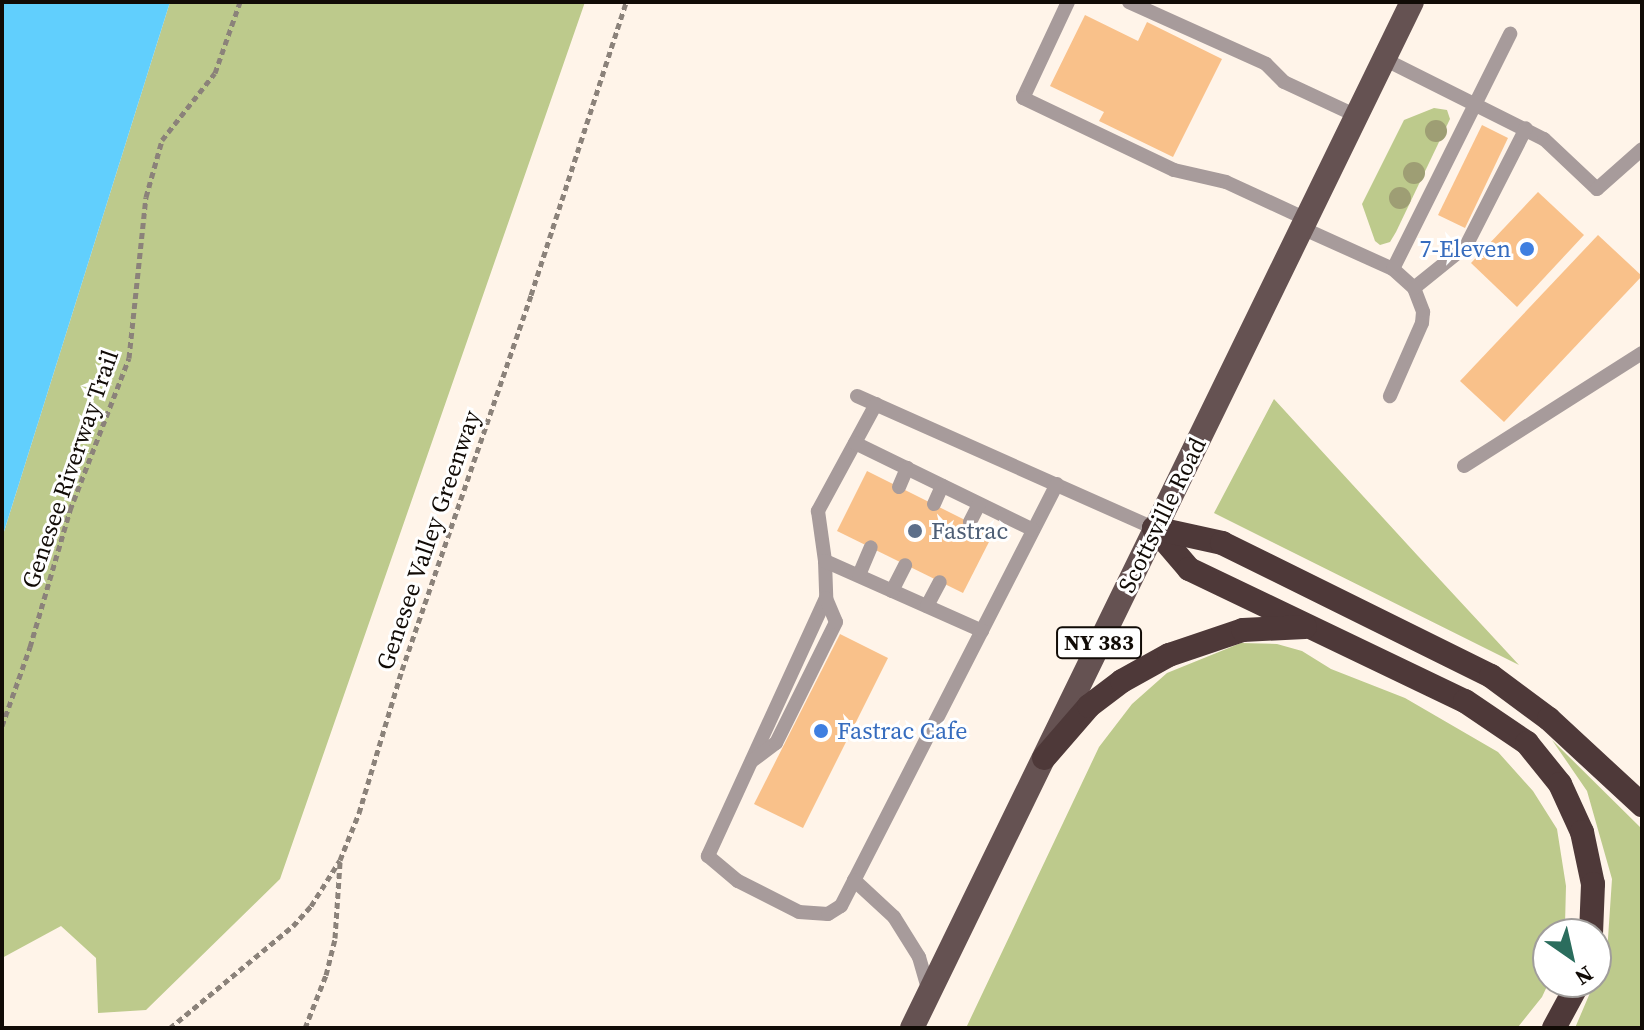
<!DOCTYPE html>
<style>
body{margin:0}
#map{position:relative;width:1644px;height:1030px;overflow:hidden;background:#fff4e9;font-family:"Source Serif 4",serif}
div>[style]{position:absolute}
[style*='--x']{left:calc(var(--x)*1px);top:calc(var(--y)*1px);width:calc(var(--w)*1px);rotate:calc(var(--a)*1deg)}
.green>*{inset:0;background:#bdca8c}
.water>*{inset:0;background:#61cffd}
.building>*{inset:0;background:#f9c18a}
.path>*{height:5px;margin-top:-2.5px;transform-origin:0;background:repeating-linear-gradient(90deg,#8b827a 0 6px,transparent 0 10px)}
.lane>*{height:14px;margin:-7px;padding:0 7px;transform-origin:7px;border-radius:7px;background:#a79b9b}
.primary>*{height:24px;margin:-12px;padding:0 12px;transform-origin:12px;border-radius:12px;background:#655252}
.highway>*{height:24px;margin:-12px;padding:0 12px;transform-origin:12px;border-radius:12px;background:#4e3939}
.trees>*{width:22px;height:22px;margin:-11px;border-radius:50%;background:#9e9e74}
.dots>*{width:22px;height:22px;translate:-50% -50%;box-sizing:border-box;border:4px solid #fff;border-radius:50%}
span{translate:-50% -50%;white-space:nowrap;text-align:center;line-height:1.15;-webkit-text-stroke:6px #fff;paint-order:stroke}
.shield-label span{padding:2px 6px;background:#fff;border:2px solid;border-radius:6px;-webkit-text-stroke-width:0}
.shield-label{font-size:22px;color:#110b06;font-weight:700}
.shop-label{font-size:24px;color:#366cbe}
.right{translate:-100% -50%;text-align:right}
.left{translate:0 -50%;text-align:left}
.street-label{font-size:24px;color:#110b06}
.service-label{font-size:24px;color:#4e5e75}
.frame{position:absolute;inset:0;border:4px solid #110b06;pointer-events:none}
.north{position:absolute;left:1532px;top:918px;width:80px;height:80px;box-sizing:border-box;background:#fff;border:2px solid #a09d9b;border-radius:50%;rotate:146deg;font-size:22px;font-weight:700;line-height:32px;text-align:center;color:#110b06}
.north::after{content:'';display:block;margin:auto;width:28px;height:36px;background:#2b6d5d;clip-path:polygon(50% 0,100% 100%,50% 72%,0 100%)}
</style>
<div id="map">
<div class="green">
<i style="clip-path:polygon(170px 2px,585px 2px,280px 879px,146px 1010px,98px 1013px,96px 958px,61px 926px,2px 958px,2px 538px)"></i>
<i style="clip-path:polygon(1434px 108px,1447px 110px,1450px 119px,1396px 232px,1390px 242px,1380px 245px,1375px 241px,1362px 204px,1404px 120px)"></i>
<i style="clip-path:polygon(1274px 399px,1418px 556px,1519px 665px,1214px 513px)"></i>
<i style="clip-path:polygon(1241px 643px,1277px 644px,1302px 651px,1331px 669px,1405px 698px,1498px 752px,1533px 791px,1557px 829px,1566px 886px,1565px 925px,1564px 934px,1548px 934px,1549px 982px,1542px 997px,1518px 1027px,966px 1028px,1099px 747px,1132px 704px,1167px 673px)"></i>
<i style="clip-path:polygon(1552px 740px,1642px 829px,1642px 1028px,1575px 1028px,1607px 953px,1612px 879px,1587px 791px)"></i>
</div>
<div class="water">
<i style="clip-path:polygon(2px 2px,170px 2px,2px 538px)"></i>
</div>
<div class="building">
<i style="clip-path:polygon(1085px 15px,1138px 41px,1147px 22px,1222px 59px,1173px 157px,1099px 121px,1104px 112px,1050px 86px)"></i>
<i style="clip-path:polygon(1482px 125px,1508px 138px,1465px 228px,1438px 215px)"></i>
<i style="clip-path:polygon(1538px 192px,1584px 235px,1517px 307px,1471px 263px)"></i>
<i style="clip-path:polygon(1598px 235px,1642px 276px,1504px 422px,1460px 381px)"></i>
<i style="clip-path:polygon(867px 471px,993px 534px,963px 593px,837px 531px)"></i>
<i style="clip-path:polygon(840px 634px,888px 658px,803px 828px,754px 804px)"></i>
</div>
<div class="path">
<i style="--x:2;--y:726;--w:84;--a:-70.5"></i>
<i style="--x:30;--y:647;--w:143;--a:-73.7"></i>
<i style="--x:70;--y:510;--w:163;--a:-68.8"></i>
<i style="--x:129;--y:358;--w:162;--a:-84"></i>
<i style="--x:146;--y:197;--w:59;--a:-74.3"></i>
<i style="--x:162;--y:140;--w:85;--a:-51.7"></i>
<i style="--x:215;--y:73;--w:75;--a:-70.6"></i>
<i style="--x:170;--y:1028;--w:160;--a:-39.7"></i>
<i style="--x:293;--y:926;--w:27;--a:-48"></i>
<i style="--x:311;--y:906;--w:54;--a:-57.8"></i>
<i style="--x:340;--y:860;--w:51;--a:-68"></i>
<i style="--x:359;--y:813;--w:149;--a:-73.3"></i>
<i style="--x:402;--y:670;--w:397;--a:-71"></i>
<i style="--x:531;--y:295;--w:308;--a:-72"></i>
<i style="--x:305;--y:1028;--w:57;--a:-68.4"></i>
<i style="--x:326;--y:975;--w:38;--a:-76"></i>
<i style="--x:335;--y:938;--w:76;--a:-86.2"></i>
</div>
<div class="lane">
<i style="--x:1068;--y:2;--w:106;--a:115.1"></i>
<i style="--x:1023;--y:98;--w:167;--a:25.5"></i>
<i style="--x:1174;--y:170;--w:53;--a:13"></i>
<i style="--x:1226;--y:182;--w:88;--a:24.8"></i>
<i style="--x:1129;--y:2;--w:150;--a:24.3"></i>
<i style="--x:1266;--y:64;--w:25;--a:45"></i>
<i style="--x:1284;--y:82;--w:81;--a:25"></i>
<i style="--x:1384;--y:59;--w:179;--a:26.6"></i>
<i style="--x:1544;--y:139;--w:73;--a:43.3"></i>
<i style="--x:1597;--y:189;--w:60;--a:-41.6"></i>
<i style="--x:1302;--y:228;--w:100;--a:24.3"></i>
<i style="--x:1393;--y:269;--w:28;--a:42"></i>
<i style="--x:1414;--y:288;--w:26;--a:69"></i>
<i style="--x:1423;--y:312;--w:11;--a:95"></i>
<i style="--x:1422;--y:323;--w:80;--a:113.7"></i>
<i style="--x:1393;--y:269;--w:263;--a:-63.5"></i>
<i style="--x:1414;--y:288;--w:67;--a:-38.9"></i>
<i style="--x:1466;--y:246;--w:132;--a:-63"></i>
<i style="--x:857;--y:396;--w:325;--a:24"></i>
<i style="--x:876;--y:404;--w:122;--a:118.5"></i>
<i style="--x:818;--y:511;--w:50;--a:82"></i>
<i style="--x:825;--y:561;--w:37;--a:88"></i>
<i style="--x:826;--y:598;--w:284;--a:114.6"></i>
<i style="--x:708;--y:856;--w:39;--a:40"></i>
<i style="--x:738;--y:881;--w:68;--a:26.9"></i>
<i style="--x:799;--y:912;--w:29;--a:4"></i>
<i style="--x:828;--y:914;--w:15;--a:-32"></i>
<i style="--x:841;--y:906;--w:474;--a:-62.9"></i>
<i style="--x:855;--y:443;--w:198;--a:26"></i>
<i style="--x:1464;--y:466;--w:211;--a:-32.4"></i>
<i style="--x:899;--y:487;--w:21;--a:-67"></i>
<i style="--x:934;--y:504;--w:20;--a:-66"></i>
<i style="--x:970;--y:522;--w:20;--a:-63"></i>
<i style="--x:825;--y:561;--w:172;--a:24"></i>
<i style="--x:859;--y:575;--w:30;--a:-67"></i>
<i style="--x:892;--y:591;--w:29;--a:-63"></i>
<i style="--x:927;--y:606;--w:27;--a:-62"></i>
<i style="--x:752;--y:761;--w:30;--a:-37"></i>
<i style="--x:776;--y:743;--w:135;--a:-63.6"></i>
<i style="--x:836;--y:622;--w:26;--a:-113"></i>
<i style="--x:854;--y:880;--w:54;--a:42.8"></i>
<i style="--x:894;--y:917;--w:47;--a:58"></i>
<i style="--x:919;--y:957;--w:36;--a:74"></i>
</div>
<div class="primary">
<i style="--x:912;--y:1028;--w:1141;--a:-64.02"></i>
</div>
<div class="highway">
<i style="--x:1154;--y:528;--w:54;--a:49.5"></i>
<i style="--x:1189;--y:569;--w:306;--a:25.6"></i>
<i style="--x:1465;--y:701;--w:75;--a:34.1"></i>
<i style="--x:1527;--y:743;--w:53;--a:51.2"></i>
<i style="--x:1560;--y:784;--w:53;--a:65.4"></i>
<i style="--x:1582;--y:832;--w:53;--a:78.1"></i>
<i style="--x:1593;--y:884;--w:50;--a:92.3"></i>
<i style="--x:1154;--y:528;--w:70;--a:12.4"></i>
<i style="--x:1222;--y:543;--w:300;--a:26.3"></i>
<i style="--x:1491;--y:676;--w:72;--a:36.6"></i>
<i style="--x:1549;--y:719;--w:127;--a:42.8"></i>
<i style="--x:1044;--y:758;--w:69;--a:-49.1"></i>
<i style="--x:1089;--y:706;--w:41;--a:-37.1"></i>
<i style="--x:1122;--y:681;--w:54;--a:-29"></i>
<i style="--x:1169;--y:655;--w:78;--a:-18.7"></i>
<i style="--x:1243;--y:630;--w:62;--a:-2.8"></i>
<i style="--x:1554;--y:1028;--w:52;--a:-61.5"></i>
</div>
<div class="trees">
<i style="left:1436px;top:131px"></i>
<i style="left:1414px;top:173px"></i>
<i style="left:1400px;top:198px"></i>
</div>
<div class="dots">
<i style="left:1527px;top:249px;background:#3f7fe0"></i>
<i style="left:915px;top:531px;background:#5c6f8a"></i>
<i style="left:821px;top:731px;background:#3f7fe0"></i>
</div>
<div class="shield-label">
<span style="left:1099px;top:643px">NY 383</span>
</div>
<div class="shop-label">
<span class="right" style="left:1511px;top:249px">7-Eleven</span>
<span class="left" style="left:837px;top:731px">Fastrac Cafe</span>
</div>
<div class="street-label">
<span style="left:70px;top:469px;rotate:-71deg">Genesee Riverway Trail</span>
<span style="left:1162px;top:515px;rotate:-64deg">Scottsville Road</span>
<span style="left:428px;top:540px;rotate:-71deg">Genesee Valley Greenway</span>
</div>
<div class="service-label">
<span class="left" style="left:931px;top:531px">Fastrac</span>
</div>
<div class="frame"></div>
<div class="north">N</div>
</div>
